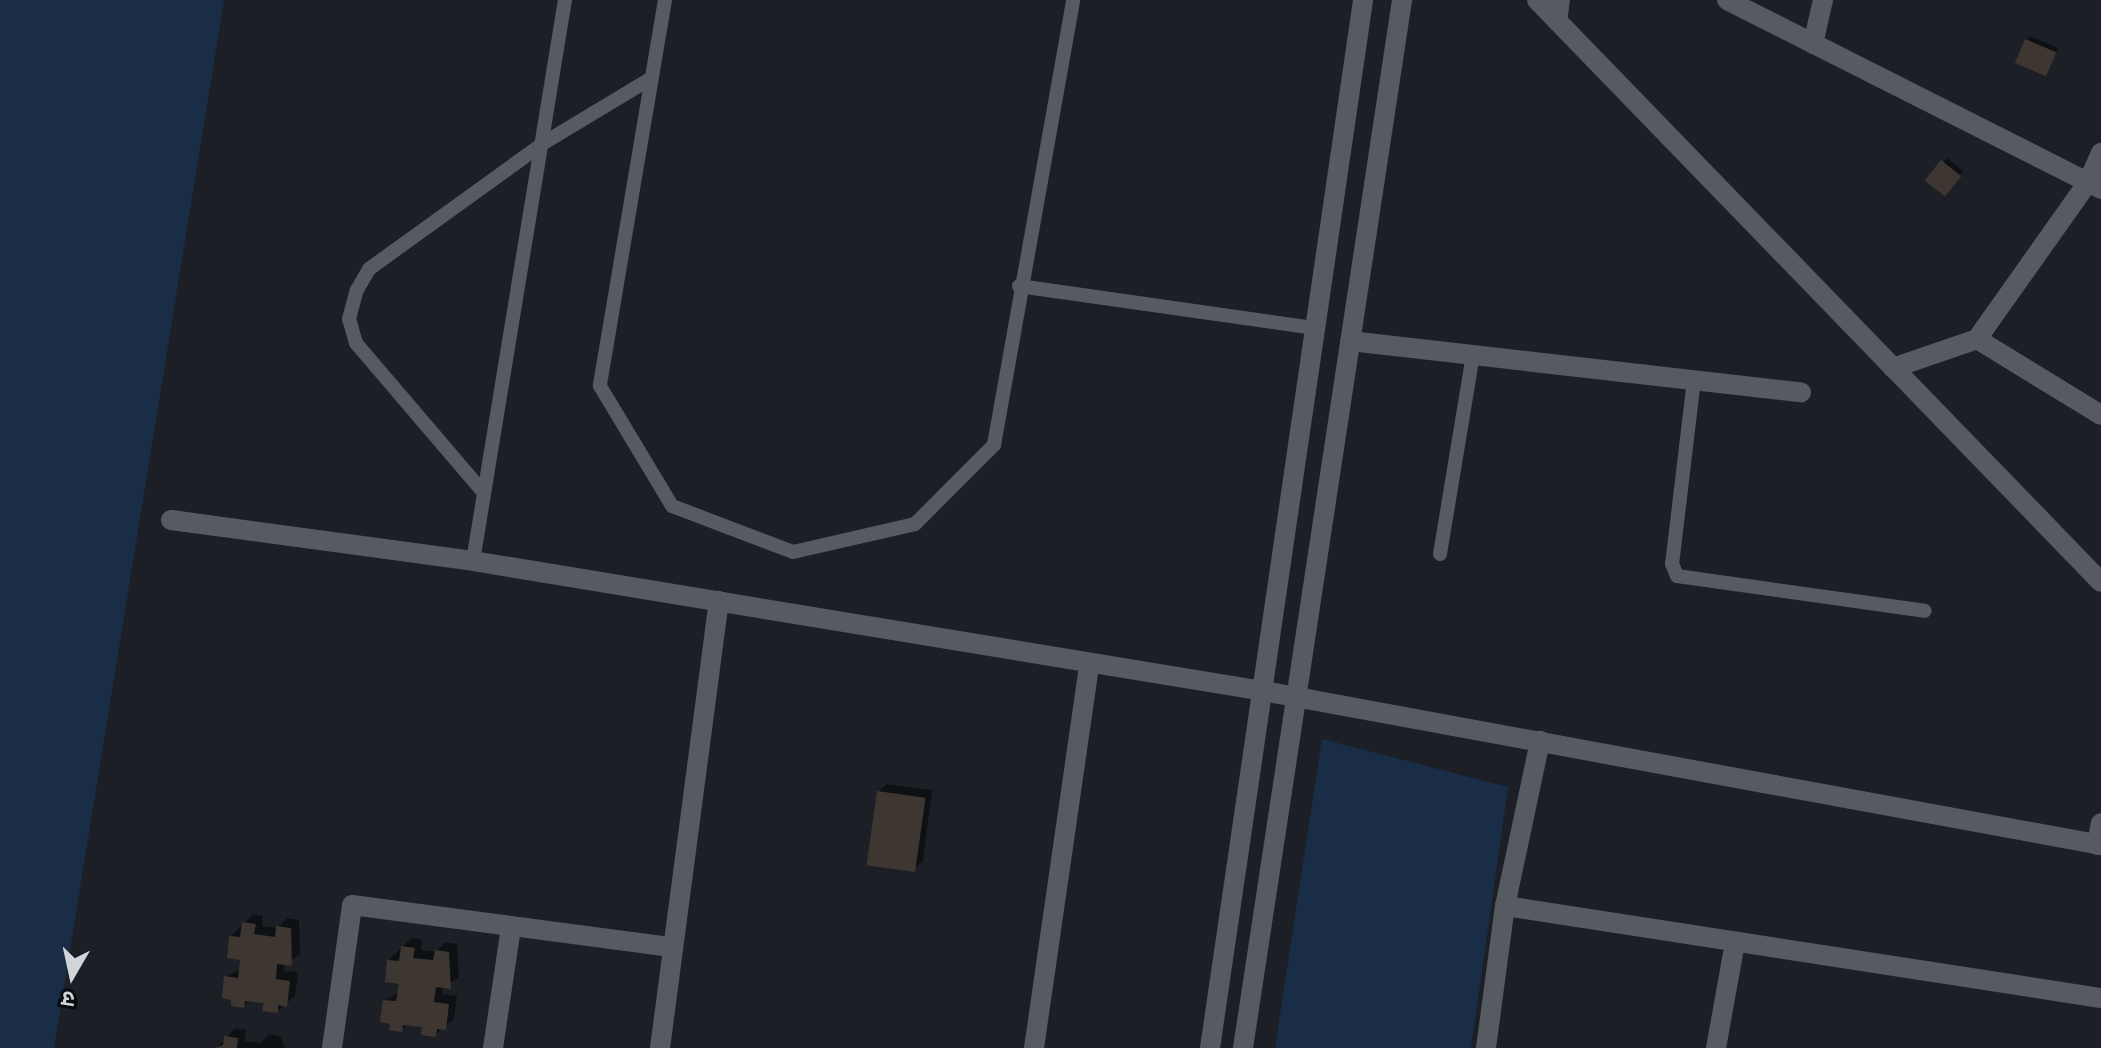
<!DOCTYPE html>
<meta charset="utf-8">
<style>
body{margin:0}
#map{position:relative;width:2101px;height:1048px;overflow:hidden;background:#1c2026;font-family:"IBM Plex Serif","Noto Sans Devanagari",serif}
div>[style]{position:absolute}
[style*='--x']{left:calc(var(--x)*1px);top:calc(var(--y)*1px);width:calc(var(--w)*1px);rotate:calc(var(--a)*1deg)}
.green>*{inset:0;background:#192e46}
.shadow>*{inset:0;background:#0007}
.building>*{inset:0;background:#3d3631;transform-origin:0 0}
.service>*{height:14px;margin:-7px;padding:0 7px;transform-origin:7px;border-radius:7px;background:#565b62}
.minor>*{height:20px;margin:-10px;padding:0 10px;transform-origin:10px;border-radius:10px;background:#565b62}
.tertiary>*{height:20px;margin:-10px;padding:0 10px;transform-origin:10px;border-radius:10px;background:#565b62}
span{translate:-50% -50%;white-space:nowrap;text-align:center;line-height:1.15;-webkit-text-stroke:6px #080a0c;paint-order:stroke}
.north{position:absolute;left:32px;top:936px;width:80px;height:80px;-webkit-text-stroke:6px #080a0c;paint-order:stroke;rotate:189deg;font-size:22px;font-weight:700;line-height:32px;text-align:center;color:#d1d4d8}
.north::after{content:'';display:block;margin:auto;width:28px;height:36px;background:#d1d4d8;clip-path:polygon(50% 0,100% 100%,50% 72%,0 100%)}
</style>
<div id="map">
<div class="green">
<i style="clip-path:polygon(0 0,224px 0,54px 1048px,0 1048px)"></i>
<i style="clip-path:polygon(1322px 739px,1508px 787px,1471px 1048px,1275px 1048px)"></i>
</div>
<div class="shadow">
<i style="clip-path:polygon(2030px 36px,2058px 48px,2045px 74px,2026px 40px)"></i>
<i style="clip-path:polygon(1947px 158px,1963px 171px,1948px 190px,1943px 162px)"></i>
<i style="clip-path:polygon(887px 784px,932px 790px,923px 861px,914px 870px,878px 792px)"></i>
<i style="clip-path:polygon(253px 914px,263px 916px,262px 926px,277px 928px,287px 918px,299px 920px,300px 955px,285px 963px,284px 971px,298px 972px,295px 996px,277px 1011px,266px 1002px,249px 1000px,243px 1006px,226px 977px,241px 969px,242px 958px,231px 936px)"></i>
<i style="clip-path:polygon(411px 938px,422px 939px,421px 950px,436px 952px,445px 942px,457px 944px,459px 978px,443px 986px,442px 994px,457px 996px,454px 1019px,435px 1035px,424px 1026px,408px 1024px,401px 1030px,385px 1000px,400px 992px,401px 982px,389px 960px)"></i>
<i style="clip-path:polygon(235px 1028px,246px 1030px,245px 1041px,260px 1043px,269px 1034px,280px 1036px,285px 1048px,217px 1048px)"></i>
</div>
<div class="building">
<i style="left:2025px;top:39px;width:34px;height:26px;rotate:23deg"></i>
<i style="left:1941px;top:160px;width:26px;height:26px;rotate:39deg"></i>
<i style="left:877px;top:791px;width:49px;height:75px;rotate:8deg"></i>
<i style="clip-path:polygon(242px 922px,256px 924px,254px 934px,275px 937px,276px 926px,291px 928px,292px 966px,277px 964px,276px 979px,290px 981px,287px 1007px,278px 1005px,278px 1013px,262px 1011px,264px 1003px,245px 1001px,244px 1008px,231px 1006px,231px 1000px,222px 998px,224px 976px,238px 978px,240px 960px,227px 958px,229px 936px,240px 937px)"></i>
<i style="clip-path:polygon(401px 946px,415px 948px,413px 958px,433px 960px,435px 950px,449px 952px,451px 989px,436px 987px,434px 1002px,449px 1004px,446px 1030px,437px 1029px,436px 1037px,421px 1035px,422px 1027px,403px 1025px,402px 1032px,389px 1030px,390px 1024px,380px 1022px,383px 1000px,396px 1001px,399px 984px,385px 982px,387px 960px,399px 961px)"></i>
<i style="clip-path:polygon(224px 1036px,238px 1038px,237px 1048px,215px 1048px,223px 1045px)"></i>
</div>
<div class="service">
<i style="--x:665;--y:0;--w:391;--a:99.6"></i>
<i style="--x:600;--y:386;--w:140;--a:59"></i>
<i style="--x:672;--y:506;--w:129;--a:20.8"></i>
<i style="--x:793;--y:552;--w:125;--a:-12.9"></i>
<i style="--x:915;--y:524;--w:112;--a:-45"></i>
<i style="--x:994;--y:445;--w:452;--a:-79.9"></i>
<i style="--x:1019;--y:286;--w:299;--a:8.1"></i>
<i style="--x:1694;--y:380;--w:185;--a:96.8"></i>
<i style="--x:1672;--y:564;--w:13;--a:67"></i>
<i style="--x:1677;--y:576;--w:250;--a:8"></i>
<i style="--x:484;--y:493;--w:197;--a:-130.5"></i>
<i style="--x:356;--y:343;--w:25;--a:-106"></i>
<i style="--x:349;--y:319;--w:30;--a:-75"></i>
<i style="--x:357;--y:290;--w:24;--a:-60"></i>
<i style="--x:369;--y:269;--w:213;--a:-35.8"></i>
<i style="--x:542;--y:144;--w:128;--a:-31"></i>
<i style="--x:1440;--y:554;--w:202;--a:-80.6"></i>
<i style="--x:473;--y:561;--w:568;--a:-80.69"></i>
</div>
<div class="minor">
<i style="--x:1727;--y:0;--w:419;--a:26.8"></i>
<i style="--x:1557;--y:21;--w:21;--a:-82"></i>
<i style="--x:1813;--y:44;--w:45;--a:-77.2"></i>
<i style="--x:1977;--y:339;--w:145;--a:31.5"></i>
<i style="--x:1350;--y:341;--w:454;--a:6.5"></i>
<i style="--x:1893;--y:368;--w:89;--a:-19"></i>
<i style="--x:1977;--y:339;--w:192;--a:-54.7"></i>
<i style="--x:2088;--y:182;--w:32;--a:-66"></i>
<i style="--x:171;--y:520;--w:305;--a:7.7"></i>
<i style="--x:473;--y:561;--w:801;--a:9.34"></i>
<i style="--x:1263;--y:691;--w:852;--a:10.41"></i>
<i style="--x:2097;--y:845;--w:22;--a:-80"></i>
<i style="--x:1505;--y:906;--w:603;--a:8.78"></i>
<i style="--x:332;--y:1048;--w:144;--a:-82"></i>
<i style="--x:352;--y:905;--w:324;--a:7.5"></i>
<i style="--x:493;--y:1048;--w:122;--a:-81.5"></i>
<i style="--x:660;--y:1048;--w:451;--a:-82.5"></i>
<i style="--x:1034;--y:1048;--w:388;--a:-81.8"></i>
<i style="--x:1486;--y:1048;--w:143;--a:-82.4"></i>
<i style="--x:1505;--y:906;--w:169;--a:-78"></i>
<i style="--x:1716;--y:1048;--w:108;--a:-79.8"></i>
</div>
<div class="tertiary">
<i style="--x:1537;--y:0;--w:810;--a:45.9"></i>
<i style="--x:1210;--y:1048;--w:1059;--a:-81.69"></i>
<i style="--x:1243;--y:1048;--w:1060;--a:-81.37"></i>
</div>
<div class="north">उ</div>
</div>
